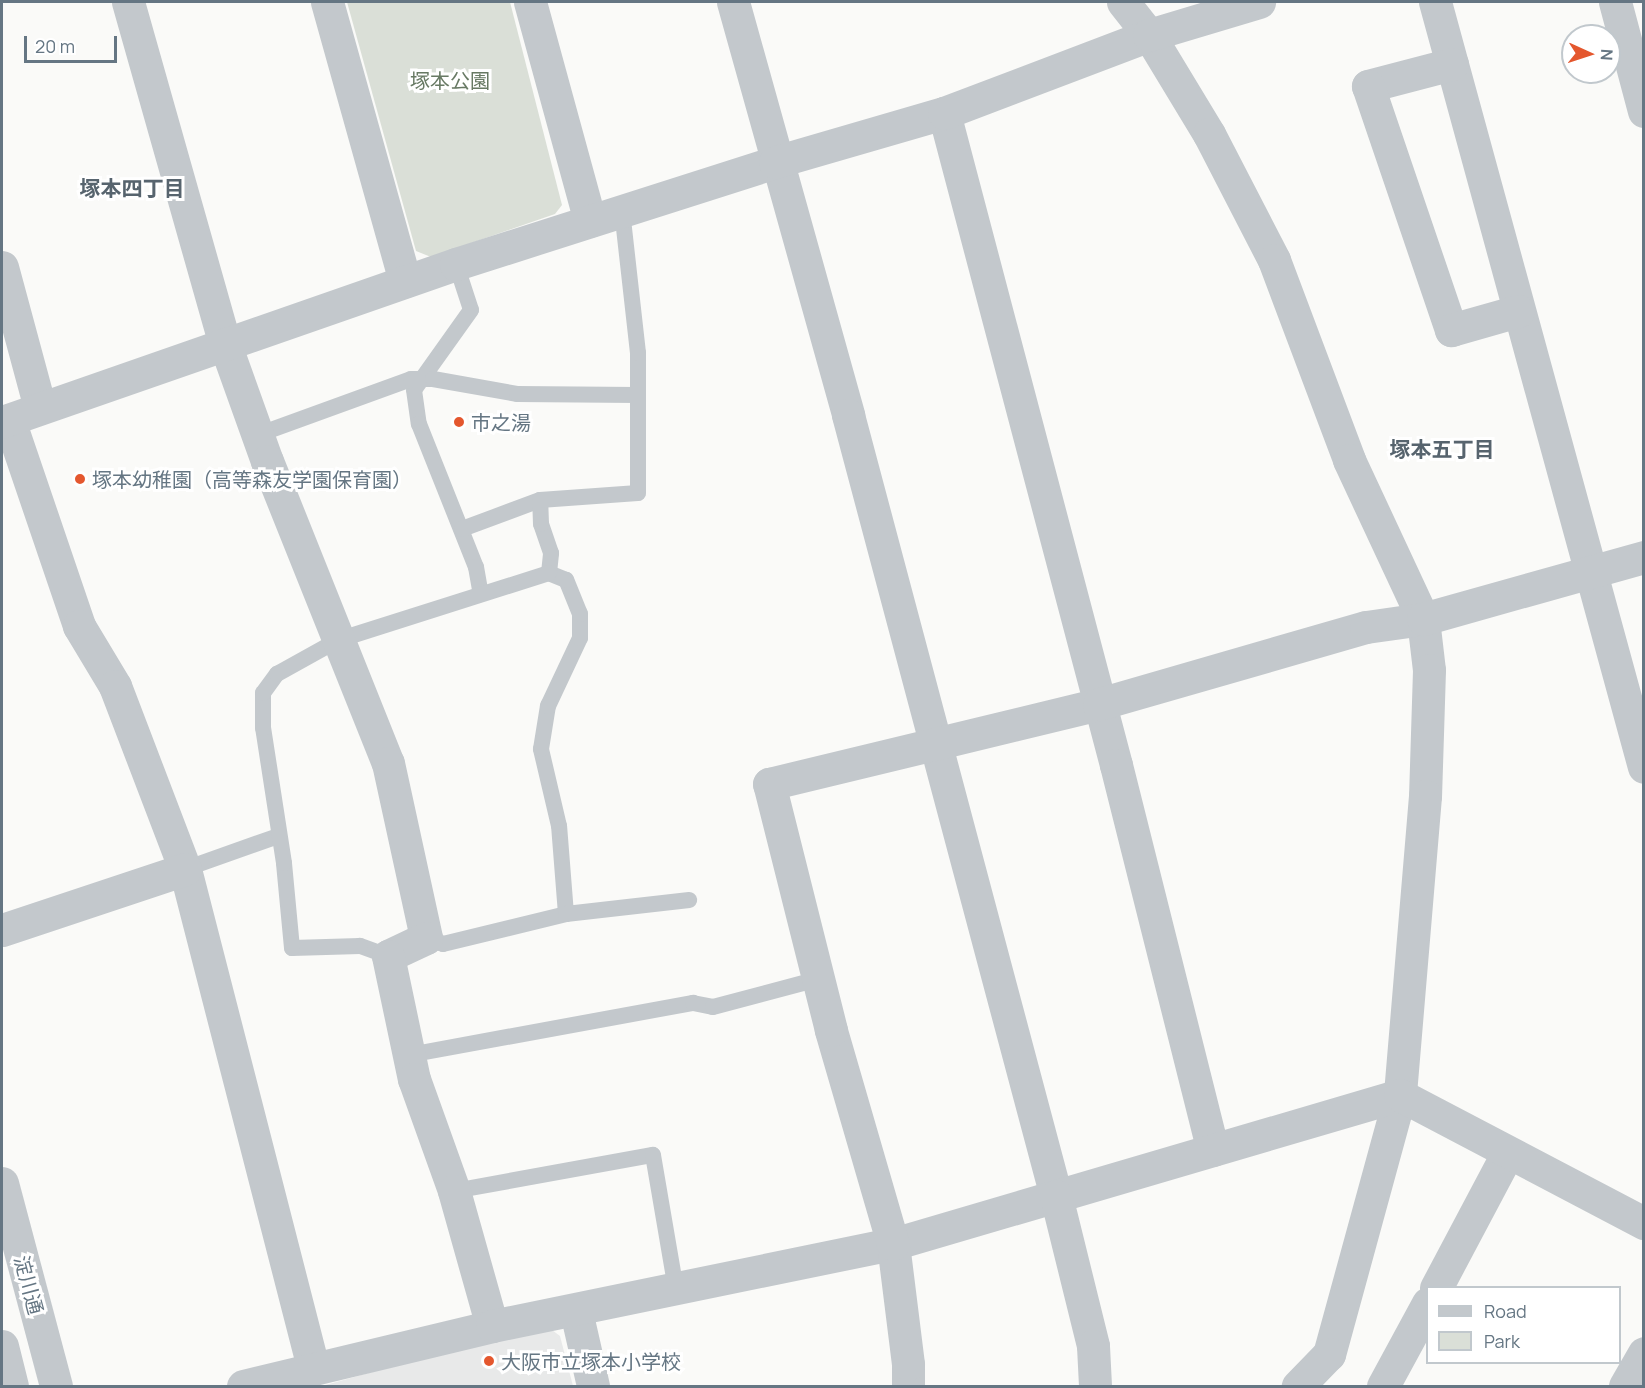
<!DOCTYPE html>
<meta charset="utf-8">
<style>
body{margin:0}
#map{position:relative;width:1645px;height:1388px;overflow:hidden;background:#fafaf8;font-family:Manrope,"Noto Sans JP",sans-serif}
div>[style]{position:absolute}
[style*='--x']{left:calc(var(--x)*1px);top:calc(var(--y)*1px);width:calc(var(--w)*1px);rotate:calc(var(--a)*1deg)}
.built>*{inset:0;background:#e8e9e9}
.green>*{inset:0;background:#dadfd7}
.service>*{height:16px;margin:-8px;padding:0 8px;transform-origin:8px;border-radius:8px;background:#c3c8cc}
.minor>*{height:33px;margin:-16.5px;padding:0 16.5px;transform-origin:16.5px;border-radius:16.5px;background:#c3c8cc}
.tertiary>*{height:33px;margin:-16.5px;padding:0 16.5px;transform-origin:16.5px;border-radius:16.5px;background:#c3c8cc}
.dots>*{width:16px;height:16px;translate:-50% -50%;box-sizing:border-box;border:3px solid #fff;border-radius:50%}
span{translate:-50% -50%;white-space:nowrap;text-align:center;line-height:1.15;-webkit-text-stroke:6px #fff;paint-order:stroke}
.park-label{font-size:20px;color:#687a64}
.poi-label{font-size:20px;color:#657683}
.left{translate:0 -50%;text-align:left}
.street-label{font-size:20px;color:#657683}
.neighbourhood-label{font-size:21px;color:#57646e;font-weight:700}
.frame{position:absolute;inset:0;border:3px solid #657683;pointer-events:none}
.legend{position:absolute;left:1426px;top:1286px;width:195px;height:78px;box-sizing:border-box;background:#fff;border:2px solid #c1c8cd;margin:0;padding:8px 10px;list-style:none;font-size:18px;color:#657683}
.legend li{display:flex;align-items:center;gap:12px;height:30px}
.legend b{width:30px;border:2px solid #c1c8cd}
.north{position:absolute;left:1561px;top:24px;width:60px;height:60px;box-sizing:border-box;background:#fff;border:2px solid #c1c8cd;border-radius:50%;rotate:93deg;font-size:16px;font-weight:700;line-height:24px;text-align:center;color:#657683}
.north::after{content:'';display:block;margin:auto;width:21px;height:27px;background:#e4572e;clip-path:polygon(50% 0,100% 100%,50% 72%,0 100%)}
.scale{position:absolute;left:24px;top:36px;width:93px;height:27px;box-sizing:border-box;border:3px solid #657683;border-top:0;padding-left:8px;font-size:18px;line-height:21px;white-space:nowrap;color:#657683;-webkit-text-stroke:4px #fff;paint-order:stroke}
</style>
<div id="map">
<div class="built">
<i style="clip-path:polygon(544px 1324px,560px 1336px,573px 1386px,322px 1386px)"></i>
</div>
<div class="green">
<i style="clip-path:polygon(347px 2px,510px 2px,562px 205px,555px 214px,431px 257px,416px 251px)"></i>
</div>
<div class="service">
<i style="--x:456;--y:264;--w:48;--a:71.9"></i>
<i style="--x:471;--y:310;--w:98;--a:125.5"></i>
<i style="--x:414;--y:390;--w:34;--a:82"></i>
<i style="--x:419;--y:424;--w:154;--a:68.3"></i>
<i style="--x:476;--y:567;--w:27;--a:80"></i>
<i style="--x:257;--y:435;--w:164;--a:-20"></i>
<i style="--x:411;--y:379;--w:22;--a:0"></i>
<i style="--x:433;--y:379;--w:85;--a:10.1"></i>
<i style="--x:517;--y:394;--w:120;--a:0.5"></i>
<i style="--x:462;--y:529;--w:83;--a:-20.4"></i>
<i style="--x:185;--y:869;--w:99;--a:-19.5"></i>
<i style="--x:566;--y:914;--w:88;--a:-94.5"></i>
<i style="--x:559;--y:826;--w:79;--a:-103.2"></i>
<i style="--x:541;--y:749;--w:44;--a:-80.8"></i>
<i style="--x:548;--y:706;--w:75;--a:-64.8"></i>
<i style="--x:580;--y:638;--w:24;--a:-90"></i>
<i style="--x:580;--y:614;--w:37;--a:-112"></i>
<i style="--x:566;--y:580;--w:18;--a:-158"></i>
<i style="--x:549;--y:573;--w:20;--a:-84"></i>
<i style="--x:551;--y:553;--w:31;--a:-109"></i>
<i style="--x:541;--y:524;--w:24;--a:-92"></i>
<i style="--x:540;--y:500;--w:98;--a:-4.1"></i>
<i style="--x:638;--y:493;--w:140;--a:-90"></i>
<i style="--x:638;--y:353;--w:144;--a:-96.4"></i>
<i style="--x:426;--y:938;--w:18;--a:19"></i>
<i style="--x:443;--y:944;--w:127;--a:-13.7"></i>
<i style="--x:566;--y:914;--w:124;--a:-6.5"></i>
<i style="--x:388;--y:956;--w:30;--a:-160"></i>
<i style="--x:360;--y:946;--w:68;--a:178.3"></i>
<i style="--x:292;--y:948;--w:85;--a:-95.4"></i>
<i style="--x:284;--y:863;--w:137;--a:-98.8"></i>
<i style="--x:263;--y:728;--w:35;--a:-90"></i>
<i style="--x:263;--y:693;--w:24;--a:-54"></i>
<i style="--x:277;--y:674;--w:70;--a:-29.1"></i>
<i style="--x:338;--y:640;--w:221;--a:-17.6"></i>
<i style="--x:409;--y:1055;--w:289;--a:-10.4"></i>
<i style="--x:693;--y:1003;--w:20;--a:11"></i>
<i style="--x:713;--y:1007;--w:109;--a:-14.9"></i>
<i style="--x:454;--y:1191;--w:202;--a:-10.3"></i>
<i style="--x:653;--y:1155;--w:137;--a:80.3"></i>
</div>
<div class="minor">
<i style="--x:128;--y:2;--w:355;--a:74.2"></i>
<i style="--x:225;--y:344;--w:124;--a:70.3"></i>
<i style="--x:267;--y:461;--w:325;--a:68.2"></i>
<i style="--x:388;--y:763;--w:179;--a:77.7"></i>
<i style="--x:426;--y:938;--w:42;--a:154.7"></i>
<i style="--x:388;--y:956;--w:126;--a:78.1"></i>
<i style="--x:414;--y:1079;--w:119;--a:70.3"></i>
<i style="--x:454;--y:1191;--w:140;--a:74.3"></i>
<i style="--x:327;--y:2;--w:290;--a:74.4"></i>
<i style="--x:530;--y:2;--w:227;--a:74.7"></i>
<i style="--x:733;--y:2;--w:429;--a:74.4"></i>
<i style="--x:848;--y:415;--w:808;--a:75.09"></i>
<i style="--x:1123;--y:2;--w:42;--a:51.8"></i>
<i style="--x:1149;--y:35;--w:116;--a:58.8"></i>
<i style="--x:1209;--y:134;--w:142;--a:62.7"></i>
<i style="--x:1274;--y:260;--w:214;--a:69.4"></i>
<i style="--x:1349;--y:460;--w:175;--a:65"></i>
<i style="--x:1423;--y:619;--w:51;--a:83.3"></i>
<i style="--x:1429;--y:670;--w:126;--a:91.8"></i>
<i style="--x:1425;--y:796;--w:300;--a:94.8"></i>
<i style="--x:1400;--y:1095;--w:269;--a:105.3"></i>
<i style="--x:1329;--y:1354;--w:45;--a:134.1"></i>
<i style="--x:1435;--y:2;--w:793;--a:74.72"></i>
<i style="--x:1615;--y:2;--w:113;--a:75.1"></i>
<i style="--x:1452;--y:64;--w:87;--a:165.3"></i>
<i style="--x:1368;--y:86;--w:258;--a:71.2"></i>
<i style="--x:1451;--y:330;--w:70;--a:-15.8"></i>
<i style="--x:944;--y:113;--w:674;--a:75.22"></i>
<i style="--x:1116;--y:765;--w:397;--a:75.9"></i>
<i style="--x:2;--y:267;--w:146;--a:74.9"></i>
<i style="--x:9;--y:420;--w:218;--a:71.2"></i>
<i style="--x:79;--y:626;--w:70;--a:59"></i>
<i style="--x:115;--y:686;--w:196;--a:69.1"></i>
<i style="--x:185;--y:869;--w:514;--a:75.59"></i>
<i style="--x:2;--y:422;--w:481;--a:-19.2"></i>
<i style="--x:456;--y:264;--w:335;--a:-17.7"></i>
<i style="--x:775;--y:162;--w:176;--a:-16.2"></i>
<i style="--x:944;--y:113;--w:219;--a:-20.8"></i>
<i style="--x:1149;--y:35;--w:115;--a:-16.7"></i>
<i style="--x:2;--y:930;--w:193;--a:-18.4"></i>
<i style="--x:1436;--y:1288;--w:152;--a:-62.1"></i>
<i style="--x:576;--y:1311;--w:77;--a:77.2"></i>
<i style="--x:243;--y:1386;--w:256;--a:-13.5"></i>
<i style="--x:492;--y:1326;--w:409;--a:-11.6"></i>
<i style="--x:893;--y:1244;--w:528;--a:-16.38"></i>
<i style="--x:1400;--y:1095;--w:276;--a:27.7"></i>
<i style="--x:908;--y:1386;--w:22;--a:-90"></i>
<i style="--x:908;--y:1364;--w:121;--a:-97.1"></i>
<i style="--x:893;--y:1244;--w:223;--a:-106.2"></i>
<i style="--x:831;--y:1030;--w:254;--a:-104.1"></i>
<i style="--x:769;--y:784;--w:340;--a:-13.6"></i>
<i style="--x:1099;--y:704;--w:278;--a:-16.1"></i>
<i style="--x:1366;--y:627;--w:58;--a:-8"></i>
<i style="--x:1423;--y:619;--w:230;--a:-15.7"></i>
<i style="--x:1383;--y:1386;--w:94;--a:-61.5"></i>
<i style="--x:1625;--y:1386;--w:38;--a:-60"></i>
</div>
<div class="tertiary">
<i style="--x:2;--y:1183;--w:210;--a:75.1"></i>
<i style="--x:1056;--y:1196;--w:154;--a:76.1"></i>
<i style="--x:1093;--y:1346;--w:40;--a:87.1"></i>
<i style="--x:2;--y:1346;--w:41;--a:76"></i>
</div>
<div class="dots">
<i style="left:459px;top:422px;background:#e4572e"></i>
<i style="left:80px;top:479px;background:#e4572e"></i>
<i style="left:489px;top:1361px;background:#e4572e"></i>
</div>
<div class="park-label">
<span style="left:450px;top:80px">塚本公園</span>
</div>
<div class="poi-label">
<span class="left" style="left:471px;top:422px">市之湯</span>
<span class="left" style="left:92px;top:479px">塚本幼稚園（高等森友学園保育園）</span>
<span class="left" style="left:501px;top:1361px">大阪市立塚本小学校</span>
</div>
<div class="street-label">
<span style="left:29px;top:1285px;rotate:75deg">淀川通</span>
</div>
<div class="neighbourhood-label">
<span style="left:132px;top:188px">塚本四丁目</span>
<span style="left:1442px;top:449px">塚本五丁目</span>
</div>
<div class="frame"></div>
<ul class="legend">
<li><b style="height:8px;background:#c3c8cc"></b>Road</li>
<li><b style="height:16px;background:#dadfd7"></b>Park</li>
</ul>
<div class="north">N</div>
<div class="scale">20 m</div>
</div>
